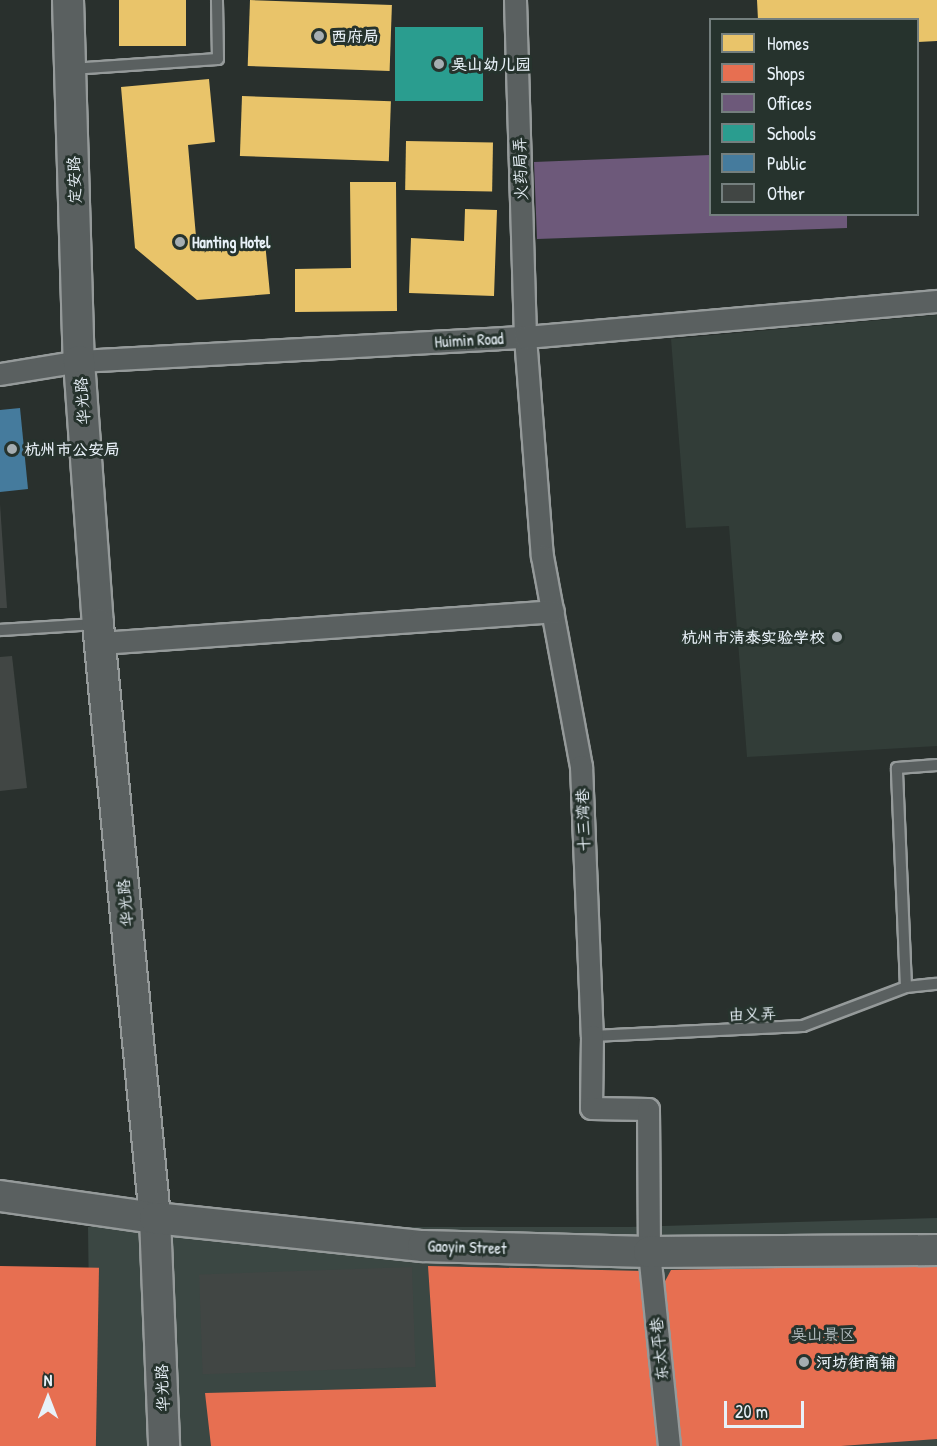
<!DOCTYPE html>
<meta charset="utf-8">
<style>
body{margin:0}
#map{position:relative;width:937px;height:1446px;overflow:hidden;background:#29302d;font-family:"Patrick Hand","LXGW WenKai TC",sans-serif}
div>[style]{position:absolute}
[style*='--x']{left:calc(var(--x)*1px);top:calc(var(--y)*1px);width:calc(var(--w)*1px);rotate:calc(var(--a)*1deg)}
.built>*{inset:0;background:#323d38}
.green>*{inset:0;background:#3b4743}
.homes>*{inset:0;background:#e9c46a;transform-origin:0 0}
.shops>*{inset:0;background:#e76f51;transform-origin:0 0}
.offices>*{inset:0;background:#6d597a}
.schools>*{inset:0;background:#2a9d8f;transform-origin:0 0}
.public>*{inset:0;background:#457b9d}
.building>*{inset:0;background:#414644;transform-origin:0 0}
.roads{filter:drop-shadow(2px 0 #959a9a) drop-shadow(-2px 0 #959a9a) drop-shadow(0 2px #959a9a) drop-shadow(0 -2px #959a9a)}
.lane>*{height:10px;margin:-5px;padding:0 5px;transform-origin:5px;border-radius:5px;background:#5a6060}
.street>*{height:21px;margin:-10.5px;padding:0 10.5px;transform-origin:10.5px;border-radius:10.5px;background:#5a6060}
.secondary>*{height:30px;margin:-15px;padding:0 15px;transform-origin:15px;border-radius:15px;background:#5a6060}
.dots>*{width:16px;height:16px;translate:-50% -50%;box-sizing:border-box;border:3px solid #26332d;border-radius:50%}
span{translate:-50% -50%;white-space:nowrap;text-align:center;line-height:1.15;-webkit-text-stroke:6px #26332d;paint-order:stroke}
.poi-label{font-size:16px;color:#e8f1f8;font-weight:700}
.left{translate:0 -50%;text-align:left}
.right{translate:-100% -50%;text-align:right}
.street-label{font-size:16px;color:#e8f1f8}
.park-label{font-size:16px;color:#b5bfc3}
.legend{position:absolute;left:709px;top:18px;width:210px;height:198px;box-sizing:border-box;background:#26332d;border:2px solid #747f7e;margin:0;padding:8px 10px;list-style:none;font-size:18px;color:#e8f1f8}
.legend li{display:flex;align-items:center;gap:12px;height:30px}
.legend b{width:30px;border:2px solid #747f7e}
.north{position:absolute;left:18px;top:1368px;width:60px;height:60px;-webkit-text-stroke:4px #26332d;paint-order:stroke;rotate:0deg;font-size:16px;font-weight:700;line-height:24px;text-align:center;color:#e8f1f8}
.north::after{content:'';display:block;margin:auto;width:21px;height:27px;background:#e8f1f8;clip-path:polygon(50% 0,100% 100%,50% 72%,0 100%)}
.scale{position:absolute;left:724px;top:1401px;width:80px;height:27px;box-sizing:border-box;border:3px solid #e8f1f8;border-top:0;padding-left:8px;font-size:18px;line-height:21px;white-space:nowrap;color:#e8f1f8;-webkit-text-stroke:4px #26332d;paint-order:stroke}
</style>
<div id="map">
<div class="built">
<i style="clip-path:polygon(937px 315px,937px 746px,747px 757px,729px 526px,686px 528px,671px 339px)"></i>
</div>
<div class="green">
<i style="clip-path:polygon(937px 1218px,937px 1446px,91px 1446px,88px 1227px,629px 1227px)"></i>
</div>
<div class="homes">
<i style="left:119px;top:0;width:67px;height:46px"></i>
<i style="left:250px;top:0;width:142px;height:66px;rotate:2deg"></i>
<i style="clip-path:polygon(757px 0,937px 0,937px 41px,918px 42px,918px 20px,758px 20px)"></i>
<i style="clip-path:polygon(209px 79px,215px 142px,188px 145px,197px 248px,265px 242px,270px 294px,197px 300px,135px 248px,121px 87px)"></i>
<i style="left:242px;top:96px;width:149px;height:60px;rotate:2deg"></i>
<i style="left:406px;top:141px;width:87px;height:49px;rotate:1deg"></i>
<i style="clip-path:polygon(350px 182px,396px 182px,397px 311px,295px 312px,295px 269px,351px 268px)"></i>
<i style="clip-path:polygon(465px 209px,497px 210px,494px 296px,409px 293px,411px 238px,464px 241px)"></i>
</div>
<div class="shops">
<i style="clip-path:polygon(937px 1265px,937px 1439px,841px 1446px,679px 1446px,663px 1285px,671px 1270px)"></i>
<i style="left:0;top:1266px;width:99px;height:180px;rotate:1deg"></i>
<i style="clip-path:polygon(428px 1266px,643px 1271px,660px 1446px,211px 1446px,205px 1393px,436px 1387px)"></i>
</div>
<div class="offices">
<i style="clip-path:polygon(710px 155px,710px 214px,847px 214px,847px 228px,537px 239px,534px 162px)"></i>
</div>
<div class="schools">
<i style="left:395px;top:27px;width:88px;height:74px"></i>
</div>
<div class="public">
<i style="clip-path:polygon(20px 408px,28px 489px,0 492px,0 410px)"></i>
</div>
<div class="building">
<i style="clip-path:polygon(0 504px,7px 608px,0 608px)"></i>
<i style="clip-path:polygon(12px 656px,27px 788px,0 791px,0 657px)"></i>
<i style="left:412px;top:1267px;width:100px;height:213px;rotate:88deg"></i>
</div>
<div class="roads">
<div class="lane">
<i style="--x:71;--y:69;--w:147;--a:-3.9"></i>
<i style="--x:218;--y:59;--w:59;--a:-91"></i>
<i style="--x:0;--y:630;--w:95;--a:-3.6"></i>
<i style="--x:906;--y:987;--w:219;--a:-92.4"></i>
<i style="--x:897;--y:768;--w:40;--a:-4.3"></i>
<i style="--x:592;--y:1036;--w:211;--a:-2.7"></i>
<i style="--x:803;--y:1026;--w:110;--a:-20.7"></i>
<i style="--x:906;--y:987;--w:31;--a:-6"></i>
</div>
<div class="street">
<i style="--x:515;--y:0;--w:337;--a:88.3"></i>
<i style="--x:525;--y:337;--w:220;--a:85.6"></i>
<i style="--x:542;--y:556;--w:214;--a:79.5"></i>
<i style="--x:581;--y:766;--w:270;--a:87.7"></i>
<i style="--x:592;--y:1036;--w:72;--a:90.8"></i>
<i style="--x:591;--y:1108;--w:57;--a:1"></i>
<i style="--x:648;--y:1109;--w:143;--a:89.6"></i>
<i style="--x:649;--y:1252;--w:195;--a:84.1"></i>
<i style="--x:0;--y:374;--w:80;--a:-9.3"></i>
<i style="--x:79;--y:361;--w:447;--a:-3.1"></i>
<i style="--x:525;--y:337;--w:414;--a:-5"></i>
<i style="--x:100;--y:643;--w:454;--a:-4"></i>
</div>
<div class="secondary">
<i style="--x:68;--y:0;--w:361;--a:88.3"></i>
<i style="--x:79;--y:361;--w:264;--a:85.9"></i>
<i style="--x:98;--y:624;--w:597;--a:84.52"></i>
<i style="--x:155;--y:1218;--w:228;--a:87.7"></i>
<i style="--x:0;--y:1196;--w:157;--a:8.1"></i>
<i style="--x:155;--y:1218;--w:269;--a:6"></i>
<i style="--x:423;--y:1246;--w:226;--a:1.5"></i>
<i style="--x:649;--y:1252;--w:288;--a:-0.4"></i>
</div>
</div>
<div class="dots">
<i style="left:319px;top:36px;background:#a5adb1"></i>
<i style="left:439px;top:64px;background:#a5adb1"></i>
<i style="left:180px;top:242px;background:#a5adb1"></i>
<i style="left:12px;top:449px;background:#a5adb1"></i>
<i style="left:837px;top:637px;background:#a5adb1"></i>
<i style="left:804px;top:1362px;background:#a5adb1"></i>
</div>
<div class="poi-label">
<span class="left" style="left:331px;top:36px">西府局</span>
<span class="left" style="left:451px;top:64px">吴山幼儿园</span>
<span class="left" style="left:192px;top:242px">Hanting Hotel</span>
<span class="left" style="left:24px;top:449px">杭州市公安局</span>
<span class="right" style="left:825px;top:637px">杭州市清泰实验学校</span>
<span class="left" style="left:816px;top:1362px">河坊街商铺</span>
</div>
<div class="street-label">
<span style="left:520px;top:169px;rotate:-92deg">火药局弄</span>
<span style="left:74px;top:180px;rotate:-92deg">定安路</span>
<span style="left:469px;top:340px;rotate:-3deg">Huimin Road</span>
<span style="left:82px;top:401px;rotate:-94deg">华光路</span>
<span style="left:583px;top:820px;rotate:-92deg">十三湾巷</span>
<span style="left:125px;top:903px;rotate:-95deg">华光路</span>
<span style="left:752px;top:1014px;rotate:-2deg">由义弄</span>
<span style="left:467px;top:1247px;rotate:2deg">Gaoyin Street</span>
<span style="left:659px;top:1349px;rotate:-96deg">东太平巷</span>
<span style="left:162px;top:1388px;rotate:-92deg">华光路</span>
</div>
<div class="park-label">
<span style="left:823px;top:1334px">吴山景区</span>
</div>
<ul class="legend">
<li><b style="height:16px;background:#e9c46a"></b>Homes</li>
<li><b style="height:16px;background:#e76f51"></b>Shops</li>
<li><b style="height:16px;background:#6d597a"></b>Offices</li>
<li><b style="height:16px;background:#2a9d8f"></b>Schools</li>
<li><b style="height:16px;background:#457b9d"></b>Public</li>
<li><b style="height:16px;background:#414644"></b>Other</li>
</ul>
<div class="north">N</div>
<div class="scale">20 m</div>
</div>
